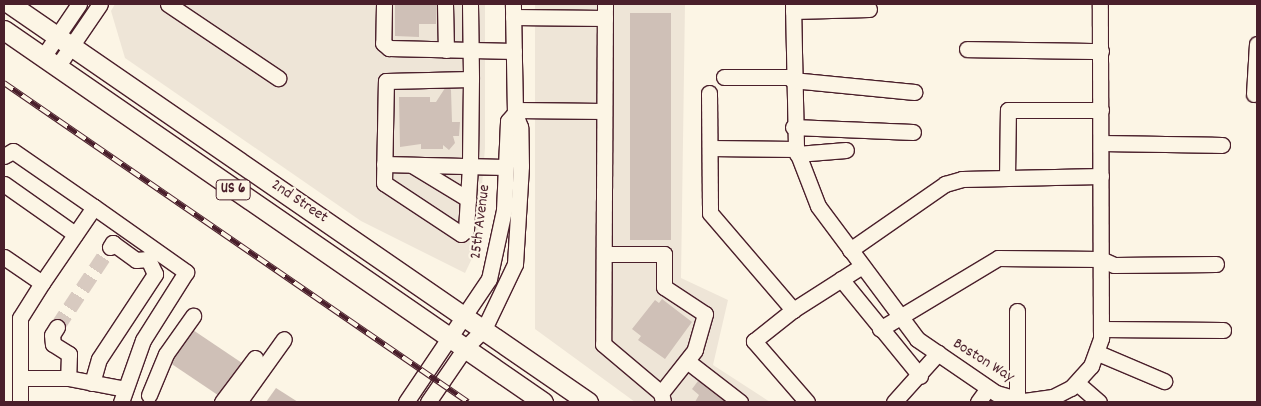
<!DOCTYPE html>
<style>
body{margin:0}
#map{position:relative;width:1261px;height:406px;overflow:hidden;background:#fcf5e5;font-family:Dekko,sans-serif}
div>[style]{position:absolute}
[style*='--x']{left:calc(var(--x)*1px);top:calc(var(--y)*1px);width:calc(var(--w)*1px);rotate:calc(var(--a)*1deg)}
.built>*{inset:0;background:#eee5d7}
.building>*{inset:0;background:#cfc0b7;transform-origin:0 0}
.minor-tunnel>*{height:15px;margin-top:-7.5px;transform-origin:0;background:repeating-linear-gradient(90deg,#d8cac0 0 15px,transparent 0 23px)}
.roads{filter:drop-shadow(1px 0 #4a1f2b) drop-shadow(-1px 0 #4a1f2b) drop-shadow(0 1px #4a1f2b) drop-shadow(0 -1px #4a1f2b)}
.minor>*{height:15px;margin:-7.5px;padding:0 7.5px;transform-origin:7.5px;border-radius:7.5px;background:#fcf5e5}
.major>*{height:19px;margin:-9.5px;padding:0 9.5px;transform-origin:9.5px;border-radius:9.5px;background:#fcf5e5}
.rail>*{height:5.5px;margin-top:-2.75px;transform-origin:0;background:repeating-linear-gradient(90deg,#fcf5e5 0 11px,#4a1f2b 0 22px);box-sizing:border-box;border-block:1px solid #4a1f2b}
span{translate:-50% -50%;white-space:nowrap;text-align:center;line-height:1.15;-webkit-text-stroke:4.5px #fcf5e5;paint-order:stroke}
.shield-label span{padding:1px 4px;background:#fcf5e5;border:1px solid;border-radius:4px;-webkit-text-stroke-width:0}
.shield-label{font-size:15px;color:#4a1f2b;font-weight:700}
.street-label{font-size:16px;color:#4a1f2b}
.frame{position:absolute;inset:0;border:5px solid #4a1f2b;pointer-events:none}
</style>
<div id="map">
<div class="built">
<i style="clip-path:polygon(115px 4px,485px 4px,485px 148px,477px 248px,465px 273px,361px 221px,125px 58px,111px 11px)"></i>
<i style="clip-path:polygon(535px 4px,685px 4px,681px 278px,728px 300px,713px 365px,770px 402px,635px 402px,535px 329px)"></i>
</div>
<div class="building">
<i style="clip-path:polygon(395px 4px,437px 4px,436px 24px,419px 24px,419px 37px,395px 36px)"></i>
<i style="left:630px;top:13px;width:41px;height:227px"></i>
<i style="clip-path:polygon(447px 85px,451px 90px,452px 122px,460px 122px,459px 136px,453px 136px,455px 143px,449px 150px,443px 145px,443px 149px,421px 149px,421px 144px,400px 147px,399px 97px,430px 97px,430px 102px,436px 102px)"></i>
<i style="clip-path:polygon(662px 299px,692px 322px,665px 359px,638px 340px,641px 336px,632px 329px,655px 300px,659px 303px)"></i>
<i style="left:190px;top:328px;width:65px;height:40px;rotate:34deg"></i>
<i style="clip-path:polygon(701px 377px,733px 402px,695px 402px,699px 395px,692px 389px)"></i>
<i style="clip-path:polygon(276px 388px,298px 402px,266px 402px)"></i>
</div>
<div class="minor-tunnel">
<i style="--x:57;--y:327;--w:96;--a:-56.5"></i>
</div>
<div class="roads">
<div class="minor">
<i style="--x:168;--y:4;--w:133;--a:33.9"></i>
<i style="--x:384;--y:4;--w:39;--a:91"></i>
<i style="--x:383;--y:43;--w:8;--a:40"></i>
<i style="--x:389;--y:48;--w:125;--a:1.4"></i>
<i style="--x:445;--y:4;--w:46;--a:88.8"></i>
<i style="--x:470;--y:4;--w:75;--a:89.2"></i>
<i style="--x:471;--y:79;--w:87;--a:90.7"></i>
<i style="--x:470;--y:166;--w:64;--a:93.6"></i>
<i style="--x:466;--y:230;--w:6;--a:141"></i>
<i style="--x:461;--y:234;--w:92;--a:-146.5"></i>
<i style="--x:384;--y:183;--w:102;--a:-88.9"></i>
<i style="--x:386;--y:81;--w:85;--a:-1.3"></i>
<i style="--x:605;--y:4;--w:340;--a:90.3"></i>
<i style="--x:603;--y:344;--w:76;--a:40.2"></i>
<i style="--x:661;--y:393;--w:9;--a:77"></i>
<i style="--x:793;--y:4;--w:145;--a:88.8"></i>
<i style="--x:796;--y:149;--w:61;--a:68.9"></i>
<i style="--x:818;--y:206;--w:166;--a:53.3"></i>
<i style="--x:917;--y:339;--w:96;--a:34.4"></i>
<i style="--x:996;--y:393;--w:29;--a:16"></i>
<i style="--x:1024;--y:401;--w:29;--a:-8"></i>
<i style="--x:1053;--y:397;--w:20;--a:-27"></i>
<i style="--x:1071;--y:388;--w:30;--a:-48"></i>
<i style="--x:1091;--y:366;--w:30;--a:-70"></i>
<i style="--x:1101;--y:338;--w:334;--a:-90.2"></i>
<i style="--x:793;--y:11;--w:76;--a:-1.5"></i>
<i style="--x:513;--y:17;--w:92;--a:0.6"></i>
<i style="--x:967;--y:49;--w:134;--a:0.9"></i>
<i style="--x:43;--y:57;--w:64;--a:-55.8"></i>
<i style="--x:57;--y:67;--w:76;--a:-55.7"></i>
<i style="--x:724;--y:77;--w:68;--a:0"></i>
<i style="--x:792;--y:80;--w:123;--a:5.6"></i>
<i style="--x:709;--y:93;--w:120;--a:89.5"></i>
<i style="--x:710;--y:213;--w:128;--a:49.4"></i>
<i style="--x:1254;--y:94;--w:50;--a:-86.6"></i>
<i style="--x:515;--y:110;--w:89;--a:0.6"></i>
<i style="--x:793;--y:127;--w:120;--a:2.4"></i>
<i style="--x:1101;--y:143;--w:121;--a:0.9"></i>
<i style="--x:710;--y:148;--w:86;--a:0.7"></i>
<i style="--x:797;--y:154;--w:49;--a:-4.7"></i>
<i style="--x:4;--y:156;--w:10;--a:-29"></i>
<i style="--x:13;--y:151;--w:98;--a:34.7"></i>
<i style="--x:94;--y:207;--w:92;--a:124.4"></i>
<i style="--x:384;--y:164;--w:121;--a:1.4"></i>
<i style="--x:412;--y:165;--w:66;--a:31.3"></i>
<i style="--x:1007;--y:178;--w:68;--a:-89.2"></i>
<i style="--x:1008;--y:110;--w:93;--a:0"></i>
<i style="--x:4;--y:184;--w:87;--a:35.2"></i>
<i style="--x:94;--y:207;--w:113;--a:35.2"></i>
<i style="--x:186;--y:272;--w:80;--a:122.3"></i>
<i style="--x:143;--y:340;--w:66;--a:109.5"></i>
<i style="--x:850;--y:250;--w:116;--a:-34.8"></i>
<i style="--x:945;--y:184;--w:18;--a:-16"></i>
<i style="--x:962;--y:179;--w:139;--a:-1.2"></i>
<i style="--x:604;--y:254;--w:60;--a:0"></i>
<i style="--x:664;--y:254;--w:33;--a:90"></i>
<i style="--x:664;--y:287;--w:49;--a:33.4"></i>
<i style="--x:705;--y:314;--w:37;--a:106"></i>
<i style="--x:695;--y:350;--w:55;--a:128.3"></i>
<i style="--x:4;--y:257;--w:46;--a:34.4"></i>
<i style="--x:42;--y:283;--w:41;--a:122.2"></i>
<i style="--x:20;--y:318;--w:84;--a:90"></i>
<i style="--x:841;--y:279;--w:125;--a:50.8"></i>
<i style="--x:1017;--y:311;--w:91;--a:90"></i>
<i style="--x:57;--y:327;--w:9;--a:122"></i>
<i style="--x:52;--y:335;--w:9;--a:84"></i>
<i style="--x:53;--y:344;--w:19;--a:32"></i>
<i style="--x:69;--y:354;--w:24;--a:92"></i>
<i style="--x:880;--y:329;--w:138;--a:-31"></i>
<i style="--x:998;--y:258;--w:103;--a:0.6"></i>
<i style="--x:1101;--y:259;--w:14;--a:25"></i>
<i style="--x:1114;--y:265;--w:102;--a:-0.6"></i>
<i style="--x:1101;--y:329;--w:122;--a:0.5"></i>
<i style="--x:1098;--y:353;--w:72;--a:23"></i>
<i style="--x:687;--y:361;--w:67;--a:37.7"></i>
<i style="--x:20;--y:378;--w:48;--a:0"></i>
<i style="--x:68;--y:378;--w:58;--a:10.9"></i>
<i style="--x:92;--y:383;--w:25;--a:-74"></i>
<i style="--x:99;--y:359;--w:102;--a:-56.6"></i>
<i style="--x:155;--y:274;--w:17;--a:-115"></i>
<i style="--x:148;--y:259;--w:12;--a:175"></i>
<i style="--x:136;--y:260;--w:29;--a:-144"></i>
<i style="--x:113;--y:243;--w:5;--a:127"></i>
<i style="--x:1077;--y:383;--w:29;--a:41"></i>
<i style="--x:149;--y:395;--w:44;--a:-67.5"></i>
<i style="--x:166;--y:354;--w:47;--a:-54.6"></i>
<i style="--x:222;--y:402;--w:55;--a:-53.1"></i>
<i style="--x:239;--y:402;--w:77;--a:-54.5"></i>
<i style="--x:406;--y:402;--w:148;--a:-56"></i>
<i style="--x:489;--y:279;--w:71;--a:-77.7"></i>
<i style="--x:504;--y:210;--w:89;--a:-87.4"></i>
<i style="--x:508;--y:121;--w:11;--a:-49"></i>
<i style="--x:428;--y:402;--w:65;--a:-55.6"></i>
<i style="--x:465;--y:348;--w:27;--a:-45"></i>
<i style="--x:484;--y:329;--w:72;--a:-64.5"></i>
<i style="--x:515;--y:264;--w:98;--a:-86.5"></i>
<i style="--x:521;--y:166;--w:39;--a:-91"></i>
<i style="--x:520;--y:127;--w:15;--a:-110"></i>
<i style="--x:515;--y:113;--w:109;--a:-91.1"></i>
<i style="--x:807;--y:402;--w:81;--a:-131"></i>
<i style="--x:754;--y:341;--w:50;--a:-38.5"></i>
<i style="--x:793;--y:310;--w:82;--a:-32.5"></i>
<i style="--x:894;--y:402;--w:66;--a:-48.1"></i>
<i style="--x:978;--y:402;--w:17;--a:-54"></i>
</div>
<div class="major">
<i style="--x:10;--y:4;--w:702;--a:34.55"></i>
<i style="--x:4;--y:30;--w:655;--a:34.61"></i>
</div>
</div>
<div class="rail">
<i style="--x:4;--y:83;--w:563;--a:34.51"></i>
</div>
<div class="shield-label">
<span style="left:233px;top:190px">US 6</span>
</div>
<div class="street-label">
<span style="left:299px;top:202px;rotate:34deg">2nd Street</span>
<span style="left:481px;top:222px;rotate:-83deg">25th Avenue</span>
<span style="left:983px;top:361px;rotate:32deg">Boston Way</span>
</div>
<div class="frame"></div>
</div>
